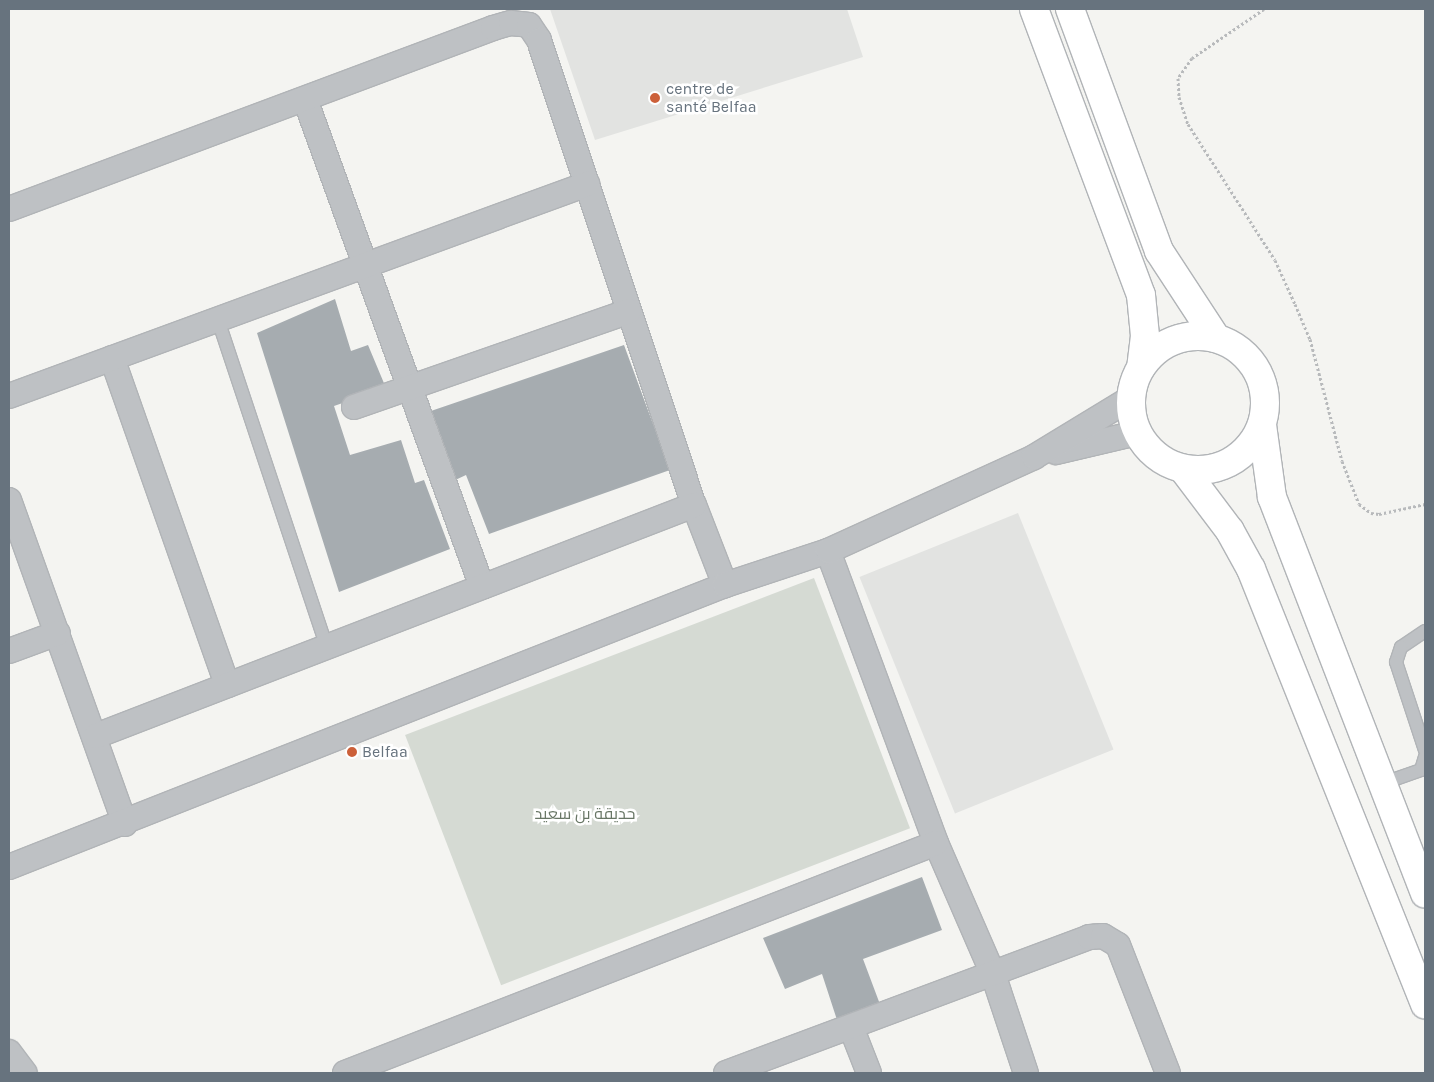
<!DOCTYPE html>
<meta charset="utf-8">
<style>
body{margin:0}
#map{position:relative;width:1434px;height:1082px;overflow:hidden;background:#f4f4f1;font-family:Karla,Cairo,sans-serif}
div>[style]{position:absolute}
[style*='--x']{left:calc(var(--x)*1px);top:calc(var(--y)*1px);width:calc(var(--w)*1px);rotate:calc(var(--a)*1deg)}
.built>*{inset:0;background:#e2e3e1;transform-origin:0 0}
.green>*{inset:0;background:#d5dad3;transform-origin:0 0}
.building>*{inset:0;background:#a6acb0}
.path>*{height:3px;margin-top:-1.5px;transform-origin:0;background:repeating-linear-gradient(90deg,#b8babc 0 2.5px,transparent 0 5px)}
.roads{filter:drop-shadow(1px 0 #b1b4b7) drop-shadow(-1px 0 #b1b4b7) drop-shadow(0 1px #b1b4b7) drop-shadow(0 -1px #b1b4b7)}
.service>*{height:12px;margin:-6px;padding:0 6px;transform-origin:6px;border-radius:6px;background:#bec1c4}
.minor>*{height:24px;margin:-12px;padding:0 12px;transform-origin:12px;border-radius:12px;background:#bec1c4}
.trunk>*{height:28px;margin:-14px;padding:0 14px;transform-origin:14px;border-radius:14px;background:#fff}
.trunk>.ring{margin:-14px;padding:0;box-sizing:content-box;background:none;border:28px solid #fff;border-radius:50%}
.dots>*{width:14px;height:14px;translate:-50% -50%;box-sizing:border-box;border:2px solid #fff;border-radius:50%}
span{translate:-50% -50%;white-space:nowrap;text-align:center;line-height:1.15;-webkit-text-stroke:5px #fff;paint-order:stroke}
.poi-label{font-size:16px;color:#67737e}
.left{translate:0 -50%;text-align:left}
.park-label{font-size:16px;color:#687665}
.frame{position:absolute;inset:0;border:10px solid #67737e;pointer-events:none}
</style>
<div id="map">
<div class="built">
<i style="clip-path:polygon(550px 9px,847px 9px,863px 57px,595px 140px)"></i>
<i style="left:1018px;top:513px;width:255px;height:171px;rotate:68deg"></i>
</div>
<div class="green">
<i style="left:814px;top:578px;width:268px;height:438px;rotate:69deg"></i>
</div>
<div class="building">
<i style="clip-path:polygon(335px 299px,351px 351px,368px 345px,386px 388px,334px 406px,350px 455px,401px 440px,415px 483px,424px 480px,450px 549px,339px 592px,257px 333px)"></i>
<i style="clip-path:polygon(624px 345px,670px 470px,489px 534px,466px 475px,451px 482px,428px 412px)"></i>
<i style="clip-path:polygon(922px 877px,942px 930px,863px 959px,881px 1007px,838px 1023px,822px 974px,785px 989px,763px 938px)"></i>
</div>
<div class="path">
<i style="--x:1264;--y:9;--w:87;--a:145.8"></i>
<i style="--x:1192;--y:58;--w:24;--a:125"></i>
<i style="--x:1178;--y:78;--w:19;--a:87"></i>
<i style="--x:1179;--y:97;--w:28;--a:72"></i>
<i style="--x:1188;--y:124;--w:161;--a:57.4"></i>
<i style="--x:1275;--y:260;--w:48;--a:65.6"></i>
<i style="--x:1295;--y:304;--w:38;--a:67"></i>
<i style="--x:1310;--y:339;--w:126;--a:75.3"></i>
<i style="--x:1342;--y:461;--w:46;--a:68.4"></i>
<i style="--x:1359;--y:504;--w:15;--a:37"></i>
<i style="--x:1371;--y:513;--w:8;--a:7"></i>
<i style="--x:1379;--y:514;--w:47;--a:-12.3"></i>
</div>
<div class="roads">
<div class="service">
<i style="--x:218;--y:320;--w:345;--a:71.6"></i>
<i style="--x:1425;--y:631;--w:29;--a:146"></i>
<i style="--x:1401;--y:647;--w:16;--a:108"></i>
<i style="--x:1396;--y:662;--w:93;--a:71.8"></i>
<i style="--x:1381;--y:784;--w:42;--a:-19.3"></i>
<i style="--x:1421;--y:770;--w:14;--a:-73"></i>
</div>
<div class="minor">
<i style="--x:305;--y:99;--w:519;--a:70.06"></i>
<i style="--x:9;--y:209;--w:517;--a:-20.5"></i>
<i style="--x:493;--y:28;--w:19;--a:-16"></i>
<i style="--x:511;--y:23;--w:18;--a:6"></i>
<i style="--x:529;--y:25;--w:18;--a:56"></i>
<i style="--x:539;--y:40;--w:490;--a:71.6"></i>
<i style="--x:694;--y:505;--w:86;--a:68.8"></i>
<i style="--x:112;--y:358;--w:347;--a:70.6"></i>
<i style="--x:9;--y:396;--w:616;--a:-20.14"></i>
<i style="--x:354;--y:407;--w:291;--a:-19.2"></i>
<i style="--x:1056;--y:452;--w:83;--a:-13.2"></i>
<i style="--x:9;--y:500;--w:344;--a:70.3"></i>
<i style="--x:828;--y:551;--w:311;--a:69.7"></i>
<i style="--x:936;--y:843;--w:143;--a:66.5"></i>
<i style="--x:993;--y:974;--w:104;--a:71.6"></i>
<i style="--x:9;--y:651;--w:52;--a:-20.2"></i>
<i style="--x:96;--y:736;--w:641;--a:-21.12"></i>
<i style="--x:9;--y:867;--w:770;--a:-21.5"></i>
<i style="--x:725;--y:585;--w:108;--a:-18.3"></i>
<i style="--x:828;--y:551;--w:226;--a:-24.5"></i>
<i style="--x:1034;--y:457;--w:114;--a:-31.3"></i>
<i style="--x:851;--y:1027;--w:49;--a:68.6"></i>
<i style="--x:9;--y:1052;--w:26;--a:53"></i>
<i style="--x:345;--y:1073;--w:634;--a:-21.26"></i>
<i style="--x:726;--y:1073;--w:388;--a:-20.5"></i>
<i style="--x:1089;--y:937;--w:14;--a:-4"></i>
<i style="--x:1103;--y:936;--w:17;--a:31"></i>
<i style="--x:1118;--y:945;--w:137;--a:68.7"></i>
</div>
<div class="trunk">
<i style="--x:1034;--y:9;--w:305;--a:69.5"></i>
<i style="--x:1141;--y:295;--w:41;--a:84.4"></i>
<i style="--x:1145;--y:336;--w:31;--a:97"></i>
<i style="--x:1070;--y:9;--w:258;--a:69.8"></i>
<i style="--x:1159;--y:251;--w:104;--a:56.8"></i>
<i class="ring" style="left:1131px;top:336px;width:106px;height:106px"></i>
<i style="--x:1262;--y:425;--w:73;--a:82.1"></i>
<i style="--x:1272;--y:497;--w:425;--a:68.9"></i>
<i style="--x:1184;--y:470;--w:76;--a:53"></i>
<i style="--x:1230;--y:531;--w:43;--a:61.1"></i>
<i style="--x:1251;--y:569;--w:469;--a:68.2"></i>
</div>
</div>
<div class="dots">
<i style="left:655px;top:98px;background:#cc6039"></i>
<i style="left:352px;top:752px;background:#cc6039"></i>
</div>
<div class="poi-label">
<span class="left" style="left:666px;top:98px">centre de<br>santé Belfaa</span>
<span class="left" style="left:362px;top:752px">Belfaa</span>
</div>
<div class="park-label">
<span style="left:585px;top:814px">حديقة بن سعيد</span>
</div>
<div class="frame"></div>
</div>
